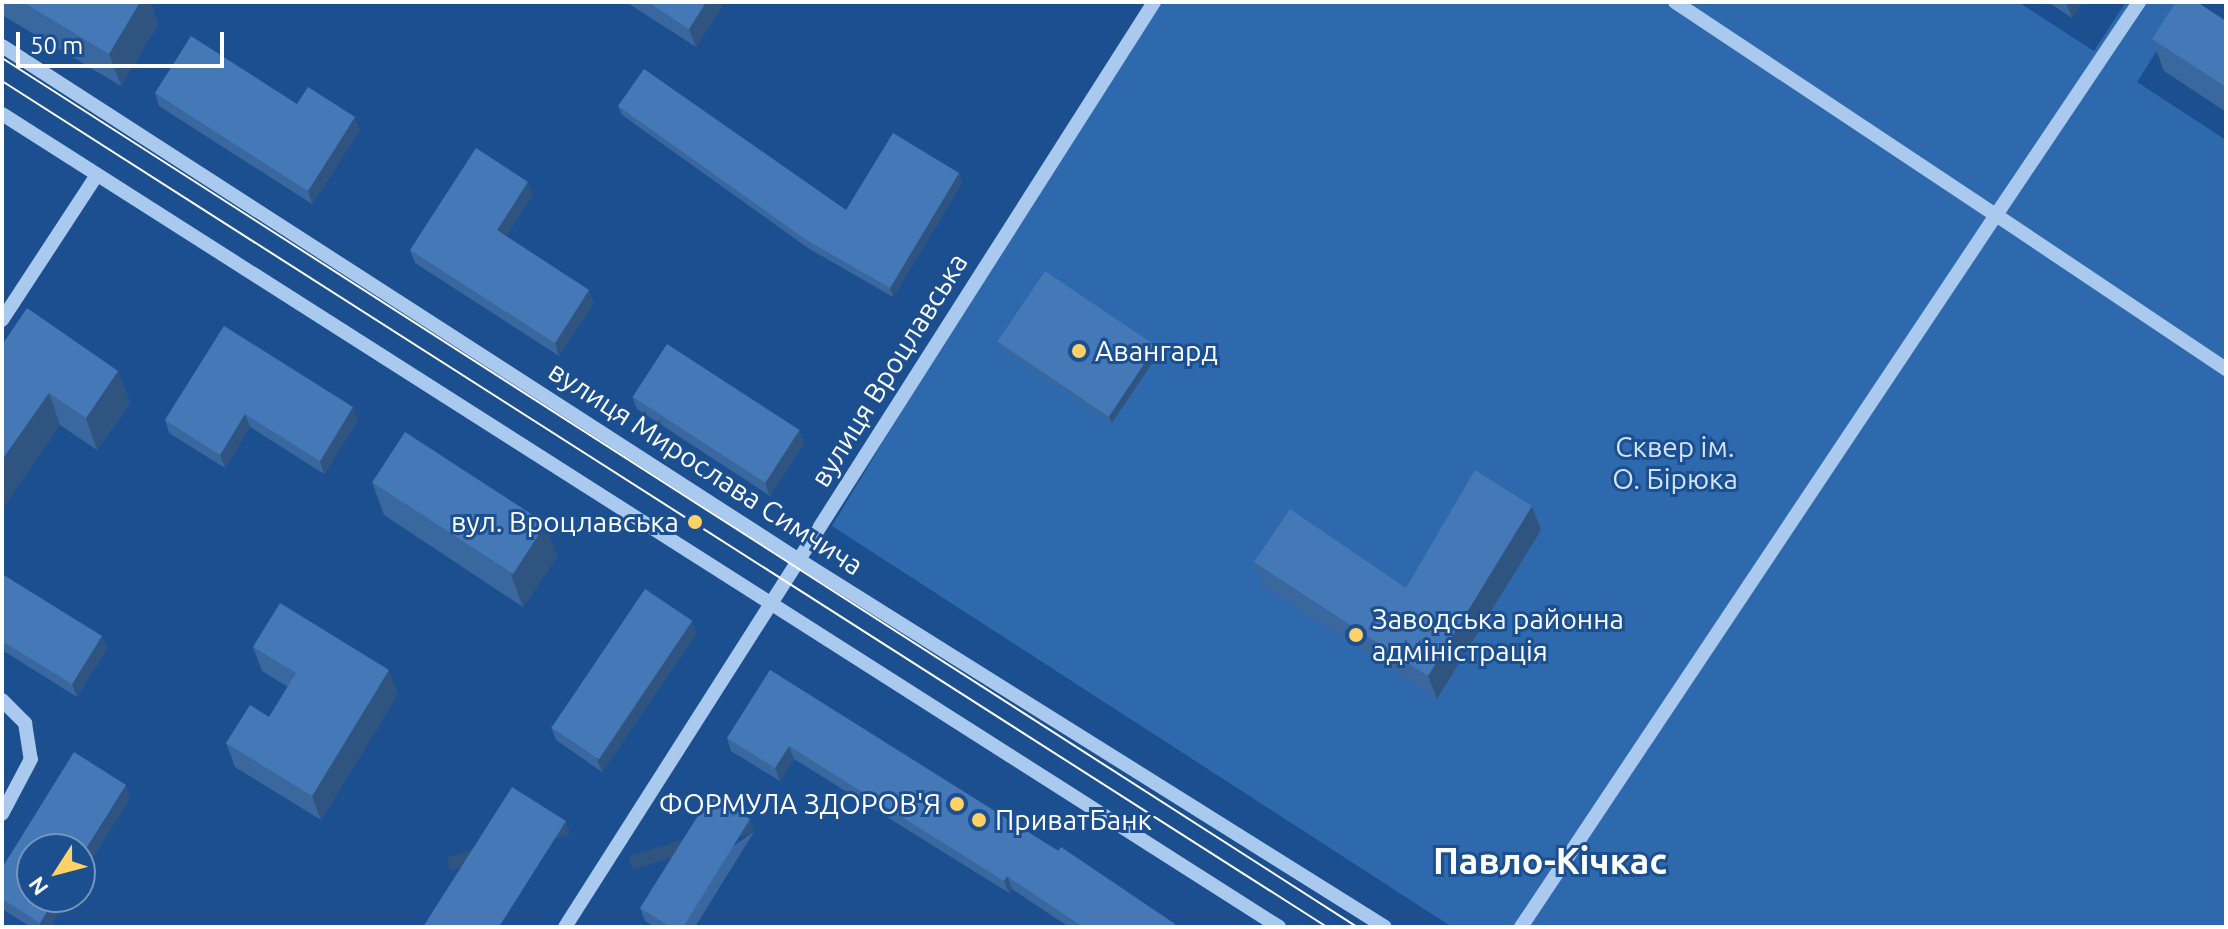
<!DOCTYPE html>
<meta charset="utf-8">
<style>
body{margin:0}
#map{position:relative;width:2228px;height:929px;overflow:hidden;background:#1b4f8f;font-family:Ubuntu,sans-serif}
div>[style]{position:absolute}
[style*='--x']{left:calc(var(--x)*1px);top:calc(var(--y)*1px);width:calc(var(--w)*1px);rotate:calc(var(--a)*1deg)}
.green>*{inset:0;background:#2e69ad}
.minor>*{height:14px;margin:-7px;padding:0 7px;transform-origin:7px;border-radius:7px;background:#a9c9ee}
.tram>*{height:2px;margin:-1px;padding:0 1px;transform-origin:1px;border-radius:1px;background:#fff}
.wall>*{inset:0;background:#3a679d}
.shaded-wall>*{inset:0;background:#305480;transform-origin:0 0}
.building>*{inset:0;background:#4478b7;transform-origin:0 0}
.dots>*{width:22px;height:22px;translate:-50% -50%;box-sizing:border-box;border:4px solid #1b4f8f;border-radius:50%}
span{translate:-50% -50%;white-space:nowrap;text-align:center;line-height:1.15;-webkit-text-stroke:6px #1b4f8f;paint-order:stroke}
.poi-label{font-size:28px;color:#fff}
.left{translate:0 -50%;text-align:left}
.right{translate:-100% -50%;text-align:right}
.street-label{font-size:28px;color:#fff}
.park-label{font-size:28px;color:#cfe3fa}
.district-label{font-size:36px;color:#fff;font-weight:700}
.frame{position:absolute;inset:0;border:4px solid #fff;pointer-events:none}
.north{position:absolute;left:16px;top:833px;width:80px;height:80px;box-sizing:border-box;background:#1b4f8f;border:2px solid #7695bc;border-radius:50%;rotate:234deg;font-size:22px;font-weight:700;line-height:32px;text-align:center;color:#fff}
.north::after{content:'';display:block;margin:auto;width:28px;height:36px;background:#ffd166;clip-path:polygon(50% 0,100% 100%,50% 72%,0 100%)}
.scale{position:absolute;left:16px;top:32px;width:208px;height:36px;box-sizing:border-box;border:4px solid #fff;border-top:0;padding-left:10px;font-size:24px;line-height:28px;white-space:nowrap;color:#fff;-webkit-text-stroke:6px #1b4f8f;paint-order:stroke}
</style>
<div id="map">
<div class="green">
<i style="clip-path:polygon(1159px 2px,2018px 2px,2094px 51px,2126px 2px,2188px 2px,2137px 82px,2226px 140px,2226px 927px,1452px 927px,832px 526px,1060px 149px)"></i>
</div>
<div class="minor">
<i style="--x:1675;--y:2;--w:385;--a:33.6"></i>
<i style="--x:1996;--y:215;--w:257;--a:-56.1"></i>
<i style="--x:2;--y:46;--w:948;--a:32.82"></i>
<i style="--x:799;--y:560;--w:691;--a:32.06"></i>
<i style="--x:2;--y:114;--w:1514;--a:32.48"></i>
<i style="--x:2;--y:320;--w:173;--a:-56.8"></i>
<i style="--x:2;--y:700;--w:33;--a:45"></i>
<i style="--x:25;--y:723;--w:36;--a:81"></i>
<i style="--x:31;--y:759;--w:62;--a:117.8"></i>
<i style="--x:565;--y:927;--w:1097;--a:-57.51"></i>
<i style="--x:1521;--y:927;--w:856;--a:-56.29"></i>
<i style="--x:1996;--y:215;--w:277;--a:33.8"></i>
</div>
<div class="tram">
<i style="--x:2;--y:58;--w:1610;--a:32.67"></i>
<i style="--x:2;--y:81;--w:1572;--a:32.56"></i>
</div>
<div class="wall">
<i style="clip-path:polygon(2px 2px,150px 2px,158px 24px,121px 86px,2px 15px)"></i>
<i style="clip-path:polygon(626px 2px,720px 2px,722px 7px,696px 47px)"></i>
<i style="clip-path:polygon(2048px 2px,2083px 2px,2072px 18px)"></i>
<i style="clip-path:polygon(2226px 21px,2226px 112px,2164px 71px,2152px 39px)"></i>
<i style="clip-path:polygon(155px 93px,360px 130px,312px 204px,159px 106px)"></i>
<i style="clip-path:polygon(618px 106px,846px 210px,959px 173px,962px 183px,893px 297px,808px 248px,622px 115px)"></i>
<i style="clip-path:polygon(533px 195px,506px 236px,594px 303px,559px 356px,415px 263px,410px 250px)"></i>
<i style="clip-path:polygon(224px 326px,358px 420px,324px 474px,250px 427px,225px 468px,169px 433px,165px 420px)"></i>
<i style="clip-path:polygon(998px 342px,1156px 346px,1159px 353px,1112px 423px,1000px 348px)"></i>
<i style="clip-path:polygon(2px 345px,118px 371px,130px 403px,97px 450px,60px 425px)"></i>
<i style="clip-path:polygon(632px 396px,799px 430px,804px 443px,770px 496px,637px 409px)"></i>
<i style="clip-path:polygon(372px 482px,545px 524px,557px 556px,523px 607px,384px 515px)"></i>
<i style="clip-path:polygon(1541px 530px,1437px 699px,1263px 586px,1254px 562px,1406px 588px)"></i>
<i style="clip-path:polygon(2px 574px,107px 648px,77px 697px,2px 650px)"></i>
<i style="clip-path:polygon(692px 621px,696px 634px,602px 772px,556px 740px,551px 727px)"></i>
<i style="clip-path:polygon(253px 647px,398px 694px,321px 820px,235px 767px,226px 743px,269px 717px,288px 687px,262px 671px)"></i>
<i style="clip-path:polygon(770px 670px,1175px 924px,1176px 927px,1069px 927px,1012px 889px,1009px 893px,794px 759px,780px 781px,731px 751px,727px 738px)"></i>
<i style="clip-path:polygon(130px 798px,80px 878px,80px 849px,68px 897px,50px 927px,31px 927px,2px 909px,2px 868px)"></i>
<i style="clip-path:polygon(754px 832px,695px 927px,655px 927px,645px 921px,640px 908px)"></i>
</div>
<div class="shaded-wall">
<i style="clip-path:polygon(140px 2px,150px 2px,158px 24px,121px 86px,109px 54px)"></i>
<i style="clip-path:polygon(706px 2px,720px 2px,722px 7px,696px 47px,689px 29px)"></i>
<i style="clip-path:polygon(2066px 2px,2083px 2px,2072px 18px)"></i>
<i style="clip-path:polygon(355px 117px,360px 130px,312px 204px,308px 191px)"></i>
<i style="clip-path:polygon(959px 173px,962px 183px,893px 297px,890px 288px)"></i>
<i style="clip-path:polygon(528px 182px,533px 195px,502px 243px,497px 230px)"></i>
<i style="clip-path:polygon(589px 290px,594px 303px,559px 356px,555px 343px)"></i>
<i style="clip-path:polygon(1156px 346px,1159px 353px,1112px 423px,1109px 417px)"></i>
<i style="clip-path:polygon(118px 371px,130px 403px,97px 450px,86px 418px)"></i>
<i style="clip-path:polygon(49px 393px,60px 425px,2px 510px,2px 460px)"></i>
<i style="clip-path:polygon(353px 407px,358px 420px,324px 474px,320px 461px)"></i>
<i style="clip-path:polygon(245px 414px,250px 427px,225px 468px,220px 455px)"></i>
<i style="clip-path:polygon(799px 430px,804px 443px,770px 496px,765px 483px)"></i>
<i style="clip-path:polygon(1532px 506px,1541px 530px,1437px 699px,1428px 676px)"></i>
<i style="clip-path:polygon(545px 524px,557px 556px,523px 607px,511px 575px)"></i>
<i style="clip-path:polygon(692px 621px,696px 634px,602px 772px,597px 759px)"></i>
<i style="clip-path:polygon(102px 636px,107px 648px,77px 697px,72px 684px)"></i>
<i style="clip-path:polygon(389px 670px,398px 694px,321px 820px,312px 796px)"></i>
<i style="clip-path:polygon(789px 746px,794px 759px,780px 781px,775px 768px)"></i>
<i style="clip-path:polygon(126px 785px,130px 798px,80px 878px,80px 858px)"></i>
<i style="left:750px;top:819px;width:14px;height:127px;rotate:73deg"></i>
<i style="left:566px;top:821px;width:14px;height:125px;rotate:73deg"></i>
<i style="clip-path:polygon(1007px 876px,1012px 889px,1009px 893px,1004px 881px)"></i>
<i style="clip-path:polygon(56px 897px,68px 897px,50px 927px,41px 927px,40px 923px)"></i>
</div>
<div class="building">
<i style="clip-path:polygon(23px 2px,140px 2px,109px 54px)"></i>
<i style="clip-path:polygon(648px 2px,706px 2px,689px 29px)"></i>
<i style="clip-path:polygon(2176px 2px,2197px 2px,2226px 21px,2226px 87px,2152px 39px)"></i>
<i style="clip-path:polygon(191px 36px,297px 104px,308px 87px,355px 117px,308px 191px,155px 93px)"></i>
<i style="clip-path:polygon(644px 69px,846px 210px,893px 133px,959px 173px,890px 288px,805px 239px,618px 106px)"></i>
<i style="clip-path:polygon(476px 148px,528px 182px,497px 230px,589px 290px,555px 343px,410px 250px)"></i>
<i style="left:1045px;top:271px;width:134px;height:85px;rotate:34deg"></i>
<i style="clip-path:polygon(27px 308px,118px 371px,86px 418px,49px 393px,2px 460px,2px 345px)"></i>
<i style="clip-path:polygon(224px 326px,353px 407px,320px 461px,245px 414px,220px 455px,165px 420px)"></i>
<i style="left:667px;top:344px;width:158px;height:63px;rotate:33deg"></i>
<i style="left:405px;top:432px;width:168px;height:60px;rotate:33deg"></i>
<i style="clip-path:polygon(1475px 470px,1532px 506px,1428px 676px,1254px 562px,1290px 509px,1406px 588px)"></i>
<i style="clip-path:polygon(2px 574px,102px 636px,72px 684px,2px 641px)"></i>
<i style="left:645px;top:589px;width:57px;height:167px;rotate:34deg"></i>
<i style="clip-path:polygon(280px 603px,389px 670px,312px 796px,226px 743px,250px 705px,269px 717px,296px 673px,253px 647px)"></i>
<i style="clip-path:polygon(770px 670px,1058px 851px,1061px 847px,1175px 924px,1173px 927px,1083px 927px,1007px 876px,1004px 881px,789px 746px,775px 768px,727px 738px)"></i>
<i style="clip-path:polygon(74px 752px,126px 785px,80px 858px,80px 849px,32px 849px,32px 897px,56px 897px,40px 923px,2px 899px,2px 868px)"></i>
<i style="clip-path:polygon(512px 787px,566px 821px,499px 927px,423px 927px)"></i>
<i style="clip-path:polygon(711px 795px,750px 819px,683px 927px,671px 927px,640px 908px)"></i>
</div>
<div class="dots">
<i style="left:1079px;top:351px;background:#ffd166"></i>
<i style="left:695px;top:522px;background:#ffd166"></i>
<i style="left:1356px;top:635px;background:#ffd166"></i>
<i style="left:957px;top:804px;background:#ffd166"></i>
<i style="left:979px;top:820px;background:#ffd166"></i>
</div>
<div class="poi-label">
<span class="left" style="left:1095px;top:351px">Авангард</span>
<span class="right" style="left:679px;top:522px">вул. Вроцлавська</span>
<span class="left" style="left:1372px;top:635px">Заводська районна<br>адміністрація</span>
<span class="right" style="left:941px;top:804px">ФОРМУЛА ЗДОРОВ'Я</span>
<span class="left" style="left:995px;top:820px">ПриватБанк</span>
</div>
<div class="street-label">
<span style="left:889px;top:370px;rotate:-58deg">вулиця Вроцлавська</span>
<span style="left:706px;top:468px;rotate:33deg">вулиця Мирослава Симчича</span>
</div>
<div class="park-label">
<span style="left:1675px;top:463px">Сквер ім.<br>О. Бірюка</span>
</div>
<div class="district-label">
<span style="left:1550px;top:861px">Павло-Кічкас</span>
</div>
<div class="frame"></div>
<div class="north">N</div>
<div class="scale">50 m</div>
</div>
